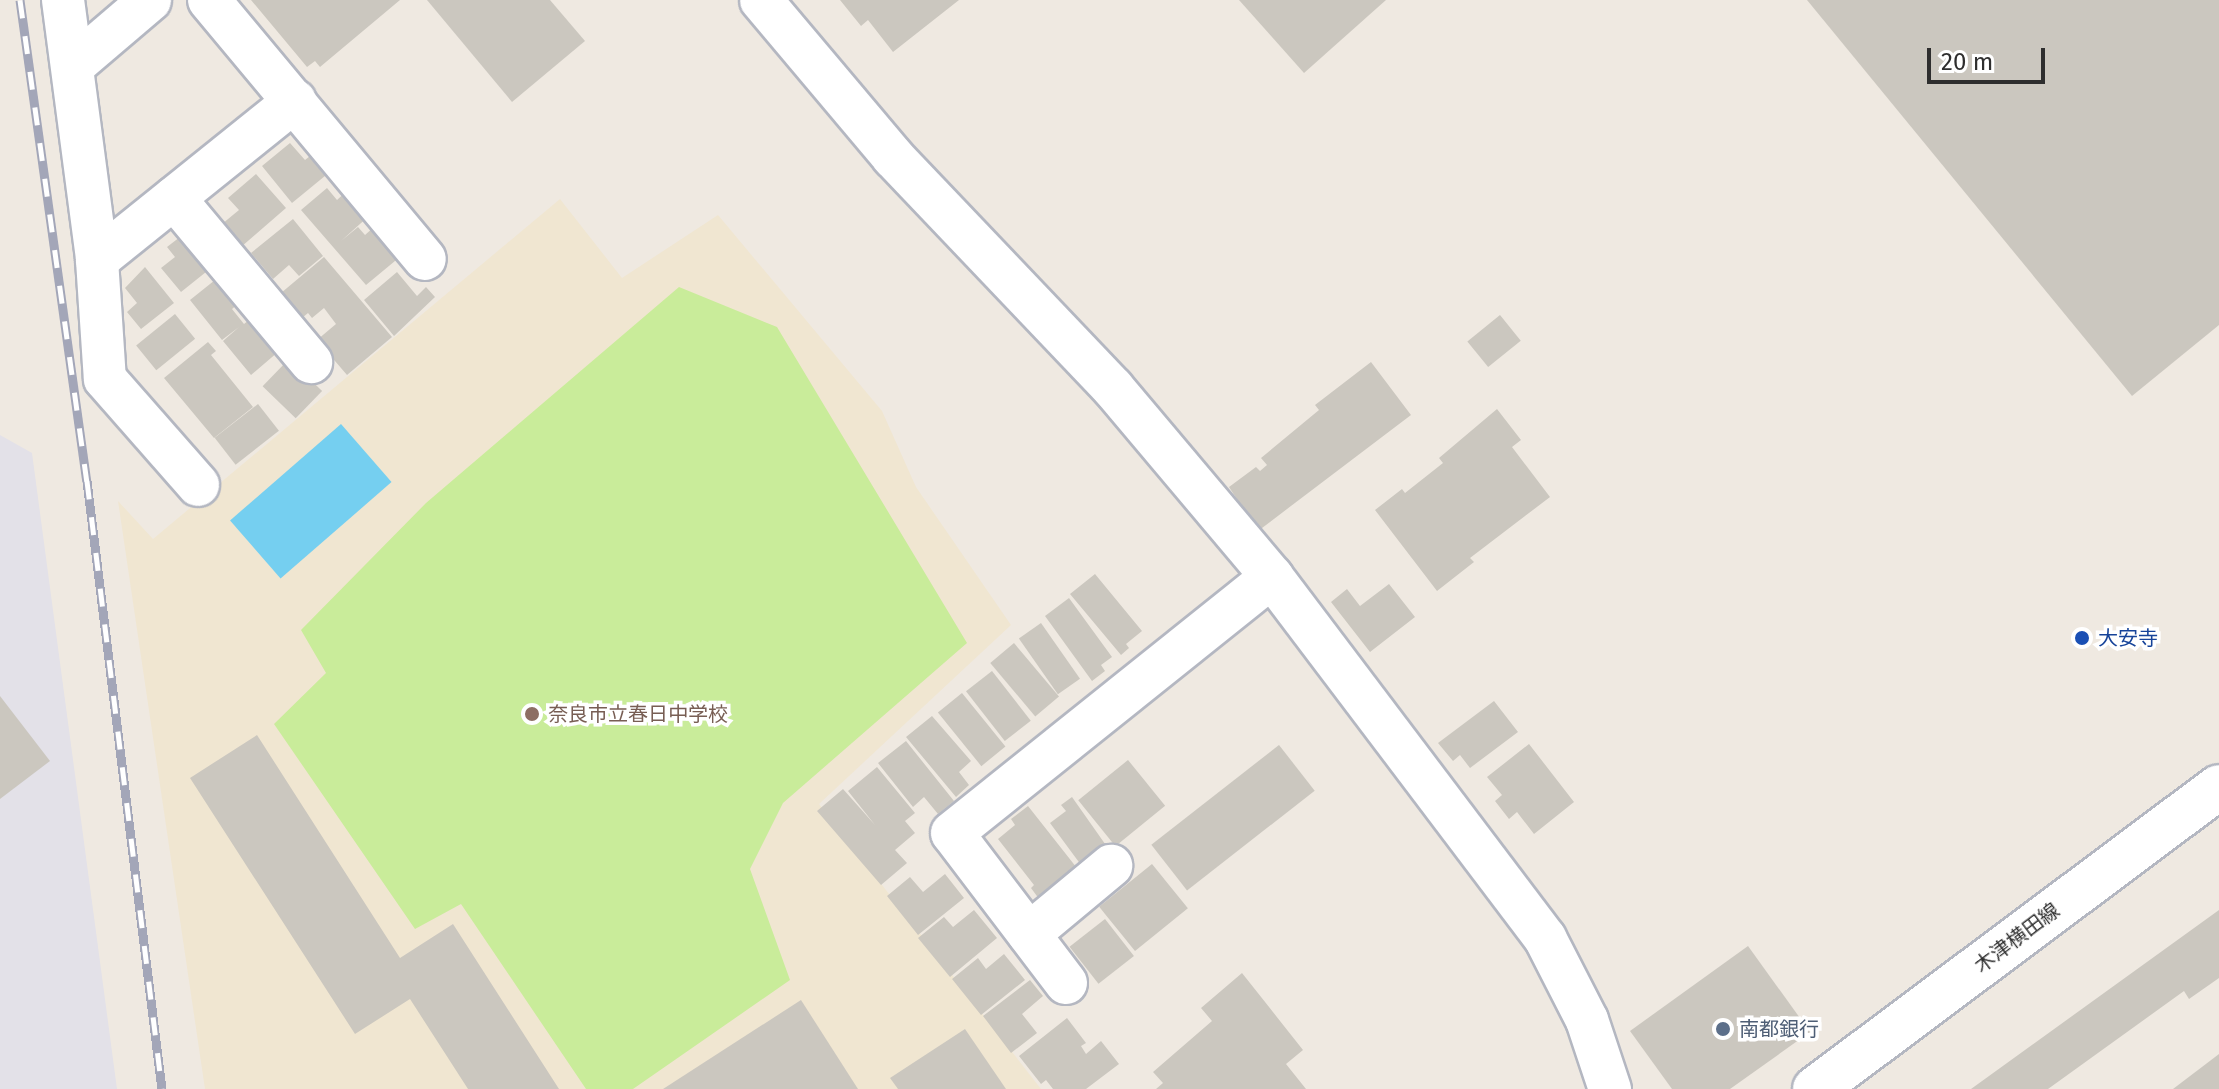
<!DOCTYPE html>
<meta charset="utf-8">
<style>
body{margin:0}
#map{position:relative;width:2219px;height:1089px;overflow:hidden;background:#efe9e1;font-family:"Fira Sans","Noto Sans JP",sans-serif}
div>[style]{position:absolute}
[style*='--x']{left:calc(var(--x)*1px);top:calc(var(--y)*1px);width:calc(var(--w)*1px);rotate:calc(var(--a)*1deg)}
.industrial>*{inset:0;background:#e3e1e8}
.education>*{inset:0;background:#f0e6d1}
.pitch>*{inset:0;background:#c9ec9a}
.water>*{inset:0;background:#75cff0;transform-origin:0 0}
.building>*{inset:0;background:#cbc7bf;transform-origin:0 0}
.roads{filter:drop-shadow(2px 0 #b4b7c1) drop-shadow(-2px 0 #b4b7c1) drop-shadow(0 2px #b4b7c1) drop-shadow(0 -2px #b4b7c1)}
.street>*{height:42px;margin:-21px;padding:0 21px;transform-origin:21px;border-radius:21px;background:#fff}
.secondary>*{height:44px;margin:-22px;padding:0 22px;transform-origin:22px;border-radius:22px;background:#fff}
.rail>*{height:9px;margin-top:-4.5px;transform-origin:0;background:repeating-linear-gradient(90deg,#fff 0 18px,#a3a6b8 0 36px);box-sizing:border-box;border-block:2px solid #a3a6b8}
.dots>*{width:22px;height:22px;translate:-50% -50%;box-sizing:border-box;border:4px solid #fff;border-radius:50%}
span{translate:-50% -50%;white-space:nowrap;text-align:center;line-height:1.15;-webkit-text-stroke:7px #fff;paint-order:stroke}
.transit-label{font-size:20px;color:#164399}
.left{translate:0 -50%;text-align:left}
.education-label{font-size:20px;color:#785e54}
.street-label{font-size:20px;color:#2e2e2e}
.service-label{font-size:20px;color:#4e5e75}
.scale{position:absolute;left:1927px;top:48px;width:118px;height:36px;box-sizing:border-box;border:4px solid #2e2e2e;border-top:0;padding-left:10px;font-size:24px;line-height:28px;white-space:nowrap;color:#2e2e2e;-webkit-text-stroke:6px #fff;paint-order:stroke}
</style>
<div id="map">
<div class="industrial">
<i style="clip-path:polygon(0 435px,32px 453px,117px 1089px,0 1089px)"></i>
</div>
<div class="education">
<i style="clip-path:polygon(560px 199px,622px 278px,718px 215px,882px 411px,916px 487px,1011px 625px,819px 804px,1041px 1089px,205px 1089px,118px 501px,153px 539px)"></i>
</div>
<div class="pitch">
<i style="clip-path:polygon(679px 287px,777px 327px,967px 643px,783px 803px,750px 869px,790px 980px,633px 1089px,586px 1089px,461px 904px,415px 929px,274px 724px,326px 673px,301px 630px,426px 503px)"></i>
</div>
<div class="water">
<i style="left:341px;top:424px;width:77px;height:147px;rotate:49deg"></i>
</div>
<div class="building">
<i style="clip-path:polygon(251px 0,400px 0,320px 67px,315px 61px,307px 67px)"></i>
<i style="clip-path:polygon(427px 0,550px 0,585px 41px,512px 102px)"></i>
<i style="clip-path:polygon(840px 0,959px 0,893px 52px,868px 20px,861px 26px)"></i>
<i style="clip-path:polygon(1239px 0,1386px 0,1304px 73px)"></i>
<i style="clip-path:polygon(1807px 0,2219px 0,2219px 325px,2132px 396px)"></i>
<i style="clip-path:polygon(290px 143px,305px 160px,315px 152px,331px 171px,292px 203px,262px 166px)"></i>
<i style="clip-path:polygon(256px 174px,286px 208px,241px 247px,222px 224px,239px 210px,228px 198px)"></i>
<i style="clip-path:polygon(327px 188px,337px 200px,349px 189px,370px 215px,341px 241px,358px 227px,365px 235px,375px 226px,401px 256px,366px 285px,301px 210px)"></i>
<i style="clip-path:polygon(293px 219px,323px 256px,299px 276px,289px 265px,273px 279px,251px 253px)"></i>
<i style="clip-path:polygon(189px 230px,216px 264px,181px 292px,161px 268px,175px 257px,167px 247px)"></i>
<i style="clip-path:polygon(324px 257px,392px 337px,347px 375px,317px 340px,336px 324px,324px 308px,312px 318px,308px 313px,302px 318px,281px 293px)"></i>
<i style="clip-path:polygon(145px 267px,174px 303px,141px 329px,127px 312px,137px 303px,125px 288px)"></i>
<i style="clip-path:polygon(225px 272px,246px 297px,232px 309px,244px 324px,254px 316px,285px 346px,251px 375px,223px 341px,239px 327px,222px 340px,190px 300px)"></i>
<i style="clip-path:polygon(397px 272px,417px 296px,426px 287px,435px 297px,394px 336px,364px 300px)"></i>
<i style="left:175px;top:314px;width:32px;height:50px;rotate:51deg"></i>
<i style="left:1500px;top:315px;width:33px;height:42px;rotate:51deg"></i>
<i style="clip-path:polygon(208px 342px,216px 351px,211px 355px,253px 407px,214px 438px,164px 378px)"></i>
<i style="left:289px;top:359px;width:46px;height:38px;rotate:44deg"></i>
<i style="clip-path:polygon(1371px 362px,1411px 415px,1258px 531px,1229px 487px,1256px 467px,1260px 471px,1267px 465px,1261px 458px,1319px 410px,1315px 405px)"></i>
<i style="left:258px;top:404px;width:34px;height:55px;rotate:52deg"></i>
<i style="clip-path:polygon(1497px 409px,1521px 440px,1512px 447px,1550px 497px,1470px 558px,1474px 562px,1437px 591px,1375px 510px,1402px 489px,1405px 493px,1443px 463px,1439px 458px)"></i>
<i style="clip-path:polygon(1095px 574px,1142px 631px,1126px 644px,1129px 648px,1121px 655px,1070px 594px)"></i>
<i style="clip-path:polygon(1389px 584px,1415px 617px,1370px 652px,1331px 602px,1347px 589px,1360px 606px)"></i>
<i style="clip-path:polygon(1069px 598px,1112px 657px,1101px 665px,1105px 671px,1092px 681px,1045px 616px)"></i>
<i style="left:1041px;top:623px;width:68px;height:27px;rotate:55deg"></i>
<i style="left:1014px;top:643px;width:70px;height:31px;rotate:50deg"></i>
<i style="left:992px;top:671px;width:63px;height:33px;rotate:52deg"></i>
<i style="left:962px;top:693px;width:69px;height:31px;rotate:51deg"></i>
<i style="clip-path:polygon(0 696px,50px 761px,0 799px)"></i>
<i style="clip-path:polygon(1494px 701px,1518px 732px,1470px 768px,1460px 755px,1453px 761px,1438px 743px)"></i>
<i style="clip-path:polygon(932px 716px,971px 761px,959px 772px,969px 785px,956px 797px,906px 737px)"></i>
<i style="clip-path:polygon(257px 735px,400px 958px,453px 924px,559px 1089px,468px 1089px,410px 999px,355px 1034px,190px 778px)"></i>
<i style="clip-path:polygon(906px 741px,954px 801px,938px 814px,924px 797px,913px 807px,878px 763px)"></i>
<i style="clip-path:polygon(1529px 744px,1574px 802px,1534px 834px,1517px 812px,1509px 819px,1495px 801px,1502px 795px,1487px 777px)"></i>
<i style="left:1279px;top:745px;width:58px;height:162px;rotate:52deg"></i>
<i style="left:1128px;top:760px;width:59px;height:64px;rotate:51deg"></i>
<i style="clip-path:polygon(877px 767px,915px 813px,905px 821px,915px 833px,895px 850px,907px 863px,881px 885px,817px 811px,843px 789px,875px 825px,848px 791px)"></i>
<i style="clip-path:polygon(1072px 797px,1110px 851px,1084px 869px,1050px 823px,1066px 811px,1061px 805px)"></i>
<i style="clip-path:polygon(1028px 806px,1084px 877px,1045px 907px,1031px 888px,1034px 885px,998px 839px,1015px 825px,1011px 819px)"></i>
<i style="left:1152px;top:864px;width:57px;height:68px;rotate:51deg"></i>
<i style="clip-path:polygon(945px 874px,964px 898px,918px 935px,887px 896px,910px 877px,923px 892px)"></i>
<i style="clip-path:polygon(974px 910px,997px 938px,950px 977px,918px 938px,944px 917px,953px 927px)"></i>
<i style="clip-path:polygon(2219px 910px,2219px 978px,2189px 999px,2184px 991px,2048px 1089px,1971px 1089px)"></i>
<i style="left:1105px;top:919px;width:47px;height:45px;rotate:52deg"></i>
<i style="clip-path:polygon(1748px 946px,1810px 1032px,1730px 1089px,1672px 1089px,1630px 1031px)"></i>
<i style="clip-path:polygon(1004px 954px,1025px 980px,981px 1015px,952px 979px,978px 958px,986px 969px)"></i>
<i style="clip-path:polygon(1242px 973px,1303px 1050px,1286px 1064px,1306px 1089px,1156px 1089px,1163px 1083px,1153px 1072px,1212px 1021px,1201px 1008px)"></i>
<i style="clip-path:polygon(1030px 980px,1043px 996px,1022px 1014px,1037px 1033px,1011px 1053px,983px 1016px)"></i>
<i style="clip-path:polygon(801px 1000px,858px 1089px,663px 1089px)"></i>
<i style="clip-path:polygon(1067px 1018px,1086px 1043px,1081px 1046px,1086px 1054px,1101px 1041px,1119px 1064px,1086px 1089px,1053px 1089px,1046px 1080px,1041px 1084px,1019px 1056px)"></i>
<i style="clip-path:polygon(965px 1029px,1006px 1089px,898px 1089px,890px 1078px)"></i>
<i style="clip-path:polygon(2219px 1054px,2219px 1089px,2173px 1089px)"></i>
</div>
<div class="roads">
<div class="street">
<i style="--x:63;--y:0;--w:262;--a:82.5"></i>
<i style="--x:97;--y:260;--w:119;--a:86.2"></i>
<i style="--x:105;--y:379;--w:141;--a:48.7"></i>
<i style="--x:209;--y:0;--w:337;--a:50.2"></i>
<i style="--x:761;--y:0;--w:205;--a:49.9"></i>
<i style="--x:893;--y:157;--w:319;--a:46.4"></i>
<i style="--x:1113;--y:388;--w:247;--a:49.9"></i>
<i style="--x:1272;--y:577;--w:453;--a:52.9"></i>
<i style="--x:1545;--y:938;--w:92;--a:62.9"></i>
<i style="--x:1587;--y:1020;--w:73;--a:71.6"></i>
<i style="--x:74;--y:65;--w:100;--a:-40.5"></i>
<i style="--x:174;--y:198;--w:214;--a:50.1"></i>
<i style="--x:97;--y:260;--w:254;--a:-38.8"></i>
<i style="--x:1029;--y:934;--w:107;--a:-39.7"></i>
<i style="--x:1066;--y:983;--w:188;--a:-127.2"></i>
<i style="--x:952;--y:833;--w:410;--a:-38.7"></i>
</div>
<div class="secondary">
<i style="--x:1815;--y:1089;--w:504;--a:-36.78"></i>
</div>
</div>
<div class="rail">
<i style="--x:20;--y:0;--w:486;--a:82.1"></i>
<i style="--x:87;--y:481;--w:613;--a:82.97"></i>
</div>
<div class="dots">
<i style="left:2082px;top:638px;background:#1a4fb4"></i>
<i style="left:532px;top:714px;background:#8d6e63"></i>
<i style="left:1723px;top:1029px;background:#5c6f8a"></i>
</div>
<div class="transit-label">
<span class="left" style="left:2098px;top:638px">大安寺</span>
</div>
<div class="education-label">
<span class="left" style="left:548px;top:714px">奈良市立春日中学校</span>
</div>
<div class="street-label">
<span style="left:2017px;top:938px;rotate:-37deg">木津横田線</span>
</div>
<div class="service-label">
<span class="left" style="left:1739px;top:1029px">南都銀行</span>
</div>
<div class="scale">20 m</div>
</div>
